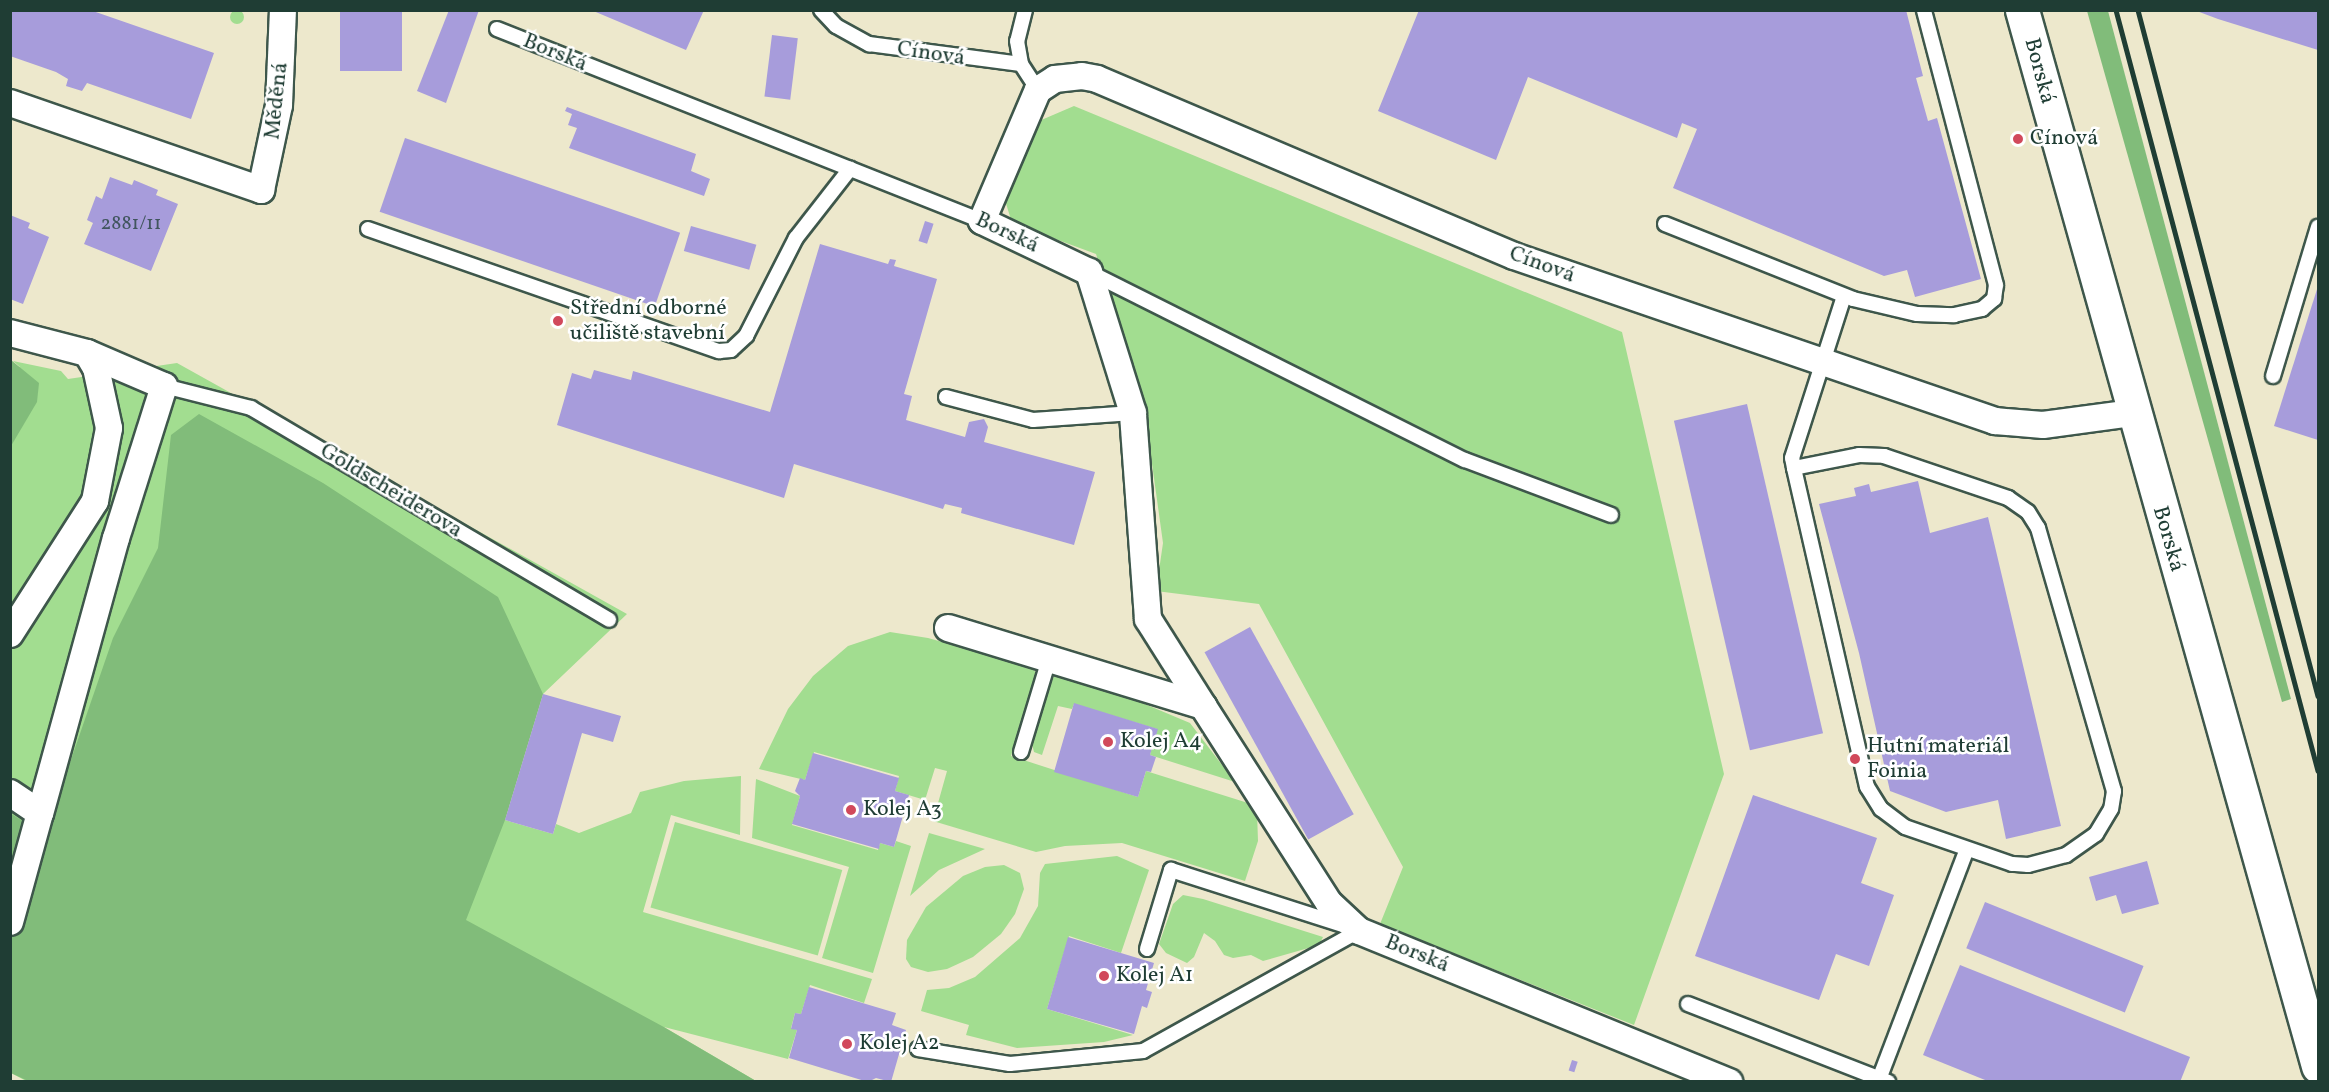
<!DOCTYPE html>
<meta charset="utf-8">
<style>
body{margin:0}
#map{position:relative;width:2329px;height:1092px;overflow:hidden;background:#ede8cc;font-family:Vollkorn,serif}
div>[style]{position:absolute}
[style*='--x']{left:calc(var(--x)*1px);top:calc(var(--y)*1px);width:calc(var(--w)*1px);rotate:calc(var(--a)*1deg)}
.green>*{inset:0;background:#a2dd90;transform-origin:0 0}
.round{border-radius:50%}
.forest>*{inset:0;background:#81bc7a}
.building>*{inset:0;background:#a79cdb;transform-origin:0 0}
.roads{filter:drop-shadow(2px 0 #3e574b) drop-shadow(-2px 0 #3e574b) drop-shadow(0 2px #3e574b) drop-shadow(0 -2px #3e574b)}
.lane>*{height:14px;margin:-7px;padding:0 7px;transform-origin:7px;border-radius:7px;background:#fff}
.street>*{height:26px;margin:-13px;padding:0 13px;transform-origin:13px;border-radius:13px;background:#fff}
.secondary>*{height:33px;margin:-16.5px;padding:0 16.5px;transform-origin:16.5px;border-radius:16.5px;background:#fff}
.rail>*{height:4.5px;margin:-2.25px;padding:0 2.25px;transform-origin:2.25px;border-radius:2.25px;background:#1f3d34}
.dots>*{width:16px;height:16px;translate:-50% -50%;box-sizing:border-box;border:3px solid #fff;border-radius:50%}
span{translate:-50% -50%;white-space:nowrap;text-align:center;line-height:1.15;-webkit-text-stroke:5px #fff;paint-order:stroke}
.number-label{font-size:20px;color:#41555e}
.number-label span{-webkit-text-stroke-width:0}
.street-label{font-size:22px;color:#1f3d34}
.poi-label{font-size:22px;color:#1f3d34}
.left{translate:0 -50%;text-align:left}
.frame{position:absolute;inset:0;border:12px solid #1f3d34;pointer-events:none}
</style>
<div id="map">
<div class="green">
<i class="round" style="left:230px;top:10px;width:14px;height:14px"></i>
<i style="clip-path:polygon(1074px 106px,1622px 332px,1724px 774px,1634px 1025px,1380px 924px,1403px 867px,1259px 604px,1156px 591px,1163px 543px,1143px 399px,1096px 254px,1012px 223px,1004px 197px,1039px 121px)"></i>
<i style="clip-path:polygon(13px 361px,61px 371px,68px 379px,177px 363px,627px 614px,543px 694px,505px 820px,553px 834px,556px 824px,579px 833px,631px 813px,640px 792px,684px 781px,741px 776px,740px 835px,671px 815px,643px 912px,872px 979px,864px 1003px,810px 985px,801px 1014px,795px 1013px,791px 1028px,797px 1030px,788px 1059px,664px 1027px,756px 1081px,28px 1082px,11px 1073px,10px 366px,20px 367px)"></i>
<i style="clip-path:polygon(890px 632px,928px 638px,1032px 667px,1036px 673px,1011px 756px,1138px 797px,1146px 771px,1248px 803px,1257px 812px,1258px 841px,1245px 881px,1122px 843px,1065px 846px,1036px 852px,933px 821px,947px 771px,935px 768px,925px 800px,895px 791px,899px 776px,814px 752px,805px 780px,759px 769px,788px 709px,813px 676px,848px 646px)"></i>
<i style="clip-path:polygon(1058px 674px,1109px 689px,1190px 723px,1235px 782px,1150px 755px,1157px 729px,1074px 704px,1072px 709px,1058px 706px,1042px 755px,1034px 752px,1032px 744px,1051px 679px)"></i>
<i style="clip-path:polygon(756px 779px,800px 796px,792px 825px,878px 850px,880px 843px,894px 847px,896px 841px,911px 846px,873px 973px,822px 958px,849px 867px,752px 838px)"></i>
<i style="left:675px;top:822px;width:174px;height:89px;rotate:16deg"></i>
<i style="clip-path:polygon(929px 833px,985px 849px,939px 870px,910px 896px)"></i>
<i style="clip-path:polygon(1117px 856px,1149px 870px,1121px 953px,1069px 936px,1047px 1009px,1133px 1035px,1104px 1042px,1017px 1048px,966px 1035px,969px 1025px,921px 1011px,927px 990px,949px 988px,975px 977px,1020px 938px,1038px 906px,1040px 873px,1045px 864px)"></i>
<i style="clip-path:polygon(1004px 865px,1020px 873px,1024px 889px,1015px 914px,1001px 934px,973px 957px,947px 969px,928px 972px,911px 967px,906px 959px,907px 940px,926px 907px,963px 876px,985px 867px)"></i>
<i style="clip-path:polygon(1183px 895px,1203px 899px,1323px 937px,1319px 945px,1263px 961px,1251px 955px,1233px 958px,1224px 955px,1215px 941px,1204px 933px,1194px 957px,1187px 963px,1166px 953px,1159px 944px,1173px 904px)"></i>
</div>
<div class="forest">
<i style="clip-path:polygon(2087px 11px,2108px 11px,2291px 699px,2282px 702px)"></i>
<i style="clip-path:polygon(11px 360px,39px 383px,37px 402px,11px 446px)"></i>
<i style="clip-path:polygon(199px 414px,323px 483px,498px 597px,543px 694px,505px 820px,466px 920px,662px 1026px,756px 1081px,28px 1081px,11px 1073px,10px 813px,45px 835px,113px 638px,158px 548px,171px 435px)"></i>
</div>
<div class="building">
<i style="clip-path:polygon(10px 10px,90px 10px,214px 53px,191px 119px,87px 83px,82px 91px,66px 86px,68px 79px,56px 72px,10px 56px)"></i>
<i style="left:340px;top:10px;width:62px;height:61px"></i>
<i style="clip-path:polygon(449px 10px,479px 10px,446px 103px,417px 91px)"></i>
<i style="clip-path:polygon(591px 10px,704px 10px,686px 50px)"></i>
<i style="clip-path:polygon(1419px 10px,1906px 10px,1923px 76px,1916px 78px,1928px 121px,1937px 118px,1981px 279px,1915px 297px,1907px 270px,1884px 276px,1673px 188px,1697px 129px,1682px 123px,1677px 138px,1528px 77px,1496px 160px,1378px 111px)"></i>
<i style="clip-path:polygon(2194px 10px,2318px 10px,2318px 50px,2218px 19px)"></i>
<i style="left:772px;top:35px;width:26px;height:62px;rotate:7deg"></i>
<i style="clip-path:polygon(567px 107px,696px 154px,691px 171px,710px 179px,704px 196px,569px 148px,577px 128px,568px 125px,572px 114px,565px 111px)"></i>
<i style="left:405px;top:138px;width:291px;height:78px;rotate:19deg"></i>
<i style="clip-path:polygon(110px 177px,132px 185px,134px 180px,158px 190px,156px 195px,178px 204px,151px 271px,84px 244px,93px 223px,87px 220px,96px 196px,102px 199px)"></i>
<i style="clip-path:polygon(10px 215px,30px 223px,28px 228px,49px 237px,23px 304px,10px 299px)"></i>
<i style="left:925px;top:221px;width:9px;height:21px;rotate:18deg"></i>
<i style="left:691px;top:226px;width:68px;height:26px;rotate:16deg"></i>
<i style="clip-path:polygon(820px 244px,888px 264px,890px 259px,896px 260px,894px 266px,937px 279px,904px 394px,912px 396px,906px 420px,965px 437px,969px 422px,984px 419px,988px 427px,984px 442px,1095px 472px,1074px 545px,961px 513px,962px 508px,945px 504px,943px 509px,794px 464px,784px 498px,557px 425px,572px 373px,591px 379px,594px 370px,631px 380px,633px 371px,770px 412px)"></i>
<i style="clip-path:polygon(2318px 286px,2318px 440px,2274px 426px)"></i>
<i style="left:1747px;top:404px;width:338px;height:75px;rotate:77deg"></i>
<i style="clip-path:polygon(1918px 481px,1930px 533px,1988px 517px,2061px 826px,2006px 839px,1998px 800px,1946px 812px,1890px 791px,1859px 653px,1819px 504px,1856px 496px,1854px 488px,1869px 484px,1871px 492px)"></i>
<i style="left:1250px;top:627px;width:214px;height:52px;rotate:61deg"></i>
<i style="clip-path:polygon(543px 694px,621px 716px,613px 742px,582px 733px,553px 834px,505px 820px)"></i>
<i style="clip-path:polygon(1074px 703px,1158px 729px,1150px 755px,1156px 757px,1151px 772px,1146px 771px,1138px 797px,1054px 772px)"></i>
<i style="clip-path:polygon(813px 753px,899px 778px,895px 791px,909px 795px,894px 847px,880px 843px,879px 849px,792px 824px,800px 796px,795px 791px,800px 778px,805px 780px)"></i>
<i style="clip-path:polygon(1753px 795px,1877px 838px,1861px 883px,1894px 895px,1869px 966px,1836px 954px,1819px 1000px,1695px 956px)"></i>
<i style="clip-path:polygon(2147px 861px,2159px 904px,2122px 914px,2116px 895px,2096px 901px,2089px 877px)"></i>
<i style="left:1985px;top:902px;width:171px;height:50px;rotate:22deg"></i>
<i style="clip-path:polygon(1068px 937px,1154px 963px,1146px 990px,1152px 992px,1147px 1008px,1142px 1006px,1134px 1034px,1047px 1009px)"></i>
<i style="clip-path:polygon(1960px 965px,2190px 1057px,2180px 1082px,1990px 1082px,1923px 1055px)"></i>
<i style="clip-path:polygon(809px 987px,896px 1013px,892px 1025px,906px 1030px,891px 1082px,876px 1078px,868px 1082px,789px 1058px,797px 1030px,791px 1029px,795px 1013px,801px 1014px)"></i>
<i style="left:1572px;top:1060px;width:6px;height:11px;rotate:18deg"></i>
</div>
<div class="roads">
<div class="lane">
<i style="--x:821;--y:10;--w:22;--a:47"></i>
<i style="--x:836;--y:26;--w:38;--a:29"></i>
<i style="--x:869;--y:44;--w:153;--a:7.5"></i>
<i style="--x:1025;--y:10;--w:32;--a:104"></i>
<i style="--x:1017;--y:41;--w:23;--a:80"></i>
<i style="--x:1021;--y:64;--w:31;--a:57"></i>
<i style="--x:497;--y:29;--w:522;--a:21.6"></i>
<i style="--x:1665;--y:224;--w:202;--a:21.7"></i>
<i style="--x:1853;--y:299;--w:66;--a:13.2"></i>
<i style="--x:1917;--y:314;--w:37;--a:2"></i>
<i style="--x:1954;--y:315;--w:29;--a:-12"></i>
<i style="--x:1982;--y:309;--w:16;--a:-40"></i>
<i style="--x:1994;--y:299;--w:14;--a:-82"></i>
<i style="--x:1996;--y:285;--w:284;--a:-104.7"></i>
<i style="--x:368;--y:229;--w:372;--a:19.2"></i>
<i style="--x:719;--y:351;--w:12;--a:-5"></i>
<i style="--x:731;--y:350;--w:21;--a:-43"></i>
<i style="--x:746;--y:336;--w:110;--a:-63"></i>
<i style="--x:796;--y:238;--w:88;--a:-52"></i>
<i style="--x:1089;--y:272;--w:420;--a:26.6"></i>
<i style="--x:1465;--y:460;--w:156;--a:20.6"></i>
<i style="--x:2273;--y:376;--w:156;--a:-73.2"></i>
<i style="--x:164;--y:386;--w:90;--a:14.2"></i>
<i style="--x:251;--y:408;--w:416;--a:30.6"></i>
<i style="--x:946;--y:397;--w:90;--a:14.8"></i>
<i style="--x:1033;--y:420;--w:100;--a:-4"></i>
<i style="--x:1794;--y:468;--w:66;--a:-11.3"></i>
<i style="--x:1859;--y:455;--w:25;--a:2"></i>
<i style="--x:1884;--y:456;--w:131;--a:18.7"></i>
<i style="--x:2008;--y:498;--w:24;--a:35"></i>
<i style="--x:2028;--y:512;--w:19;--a:58"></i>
<i style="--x:2038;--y:528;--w:274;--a:73.9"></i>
<i style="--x:2114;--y:791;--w:18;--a:99"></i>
<i style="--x:2111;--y:809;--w:29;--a:121"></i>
<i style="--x:2096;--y:834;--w:37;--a:145"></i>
<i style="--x:2066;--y:855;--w:39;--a:165"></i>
<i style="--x:2028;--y:865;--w:16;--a:-176"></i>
<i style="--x:2012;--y:864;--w:113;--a:-160.9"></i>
<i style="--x:1905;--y:827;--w:30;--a:-143"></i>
<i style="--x:1881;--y:809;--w:26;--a:-122"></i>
<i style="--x:1867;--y:787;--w:327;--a:-102.9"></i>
<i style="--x:1794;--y:468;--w:10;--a:-101"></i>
<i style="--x:1792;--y:458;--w:170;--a:-72.2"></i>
<i style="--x:1021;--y:752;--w:97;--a:-73.2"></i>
<i style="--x:1147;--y:949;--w:83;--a:-73.1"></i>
<i style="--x:1171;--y:870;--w:183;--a:17.8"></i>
<i style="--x:1688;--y:1004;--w:215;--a:21.3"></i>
<i style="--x:918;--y:1049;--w:93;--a:9.3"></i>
<i style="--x:1010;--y:1064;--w:134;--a:-5.6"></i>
<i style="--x:1143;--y:1051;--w:247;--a:-29.1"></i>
<i style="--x:1878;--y:1082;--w:249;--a:-69.1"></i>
</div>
<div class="street">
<i style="--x:10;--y:103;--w:266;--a:19.1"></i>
<i style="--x:261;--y:190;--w:87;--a:-78"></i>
<i style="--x:279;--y:105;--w:95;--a:-87.6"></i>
<i style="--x:10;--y:333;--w:80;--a:14.6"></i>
<i style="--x:87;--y:353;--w:84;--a:23.2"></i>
<i style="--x:164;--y:386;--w:159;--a:107.5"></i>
<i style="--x:116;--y:538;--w:285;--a:105.4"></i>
<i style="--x:948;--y:628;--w:267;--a:17"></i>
<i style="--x:1203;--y:706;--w:234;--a:57.4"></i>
<i style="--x:1329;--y:903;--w:41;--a:43"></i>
<i style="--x:1359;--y:931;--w:400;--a:22.2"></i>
<i style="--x:10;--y:634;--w:158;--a:-57.4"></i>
<i style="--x:95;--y:501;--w:74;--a:-79.1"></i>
<i style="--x:109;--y:428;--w:61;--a:-102.2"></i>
<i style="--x:96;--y:368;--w:17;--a:-121"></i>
<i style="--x:1203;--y:706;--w:103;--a:-122.3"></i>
<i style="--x:1148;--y:619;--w:207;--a:-94.2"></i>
<i style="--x:1133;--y:413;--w:148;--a:-107.3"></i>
<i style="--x:1089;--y:272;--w:119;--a:-154.5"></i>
<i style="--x:982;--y:221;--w:142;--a:-66.9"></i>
<i style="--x:1038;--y:90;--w:20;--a:-33"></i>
<i style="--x:1055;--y:79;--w:27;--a:-6"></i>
<i style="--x:1082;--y:76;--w:15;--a:11"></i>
<i style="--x:1097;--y:79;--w:453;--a:23"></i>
<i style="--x:1514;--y:256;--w:509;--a:18.93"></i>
<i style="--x:1995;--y:421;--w:48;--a:4.8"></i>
<i style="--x:2043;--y:425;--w:91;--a:-7.6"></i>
<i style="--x:10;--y:793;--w:36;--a:34"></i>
<i style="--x:40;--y:813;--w:113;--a:105.4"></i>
</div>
<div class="secondary">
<i style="--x:2022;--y:10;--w:1097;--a:74.34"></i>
</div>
</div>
<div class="rail">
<i style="--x:2116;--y:10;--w:787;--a:75.13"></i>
<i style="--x:2138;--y:10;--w:709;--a:75.3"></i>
</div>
<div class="dots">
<i style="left:2018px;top:139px;background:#d1495b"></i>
<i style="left:558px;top:321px;background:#d1495b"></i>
<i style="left:1108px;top:742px;background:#d1495b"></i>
<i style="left:1855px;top:759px;background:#d1495b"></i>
<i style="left:851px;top:810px;background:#d1495b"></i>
<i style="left:1104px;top:976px;background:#d1495b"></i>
<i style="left:847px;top:1044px;background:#d1495b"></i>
</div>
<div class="number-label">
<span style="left:131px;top:224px">2881/11</span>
</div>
<div class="street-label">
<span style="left:555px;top:53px;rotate:22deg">Borská</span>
<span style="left:931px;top:54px;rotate:8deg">Cínová</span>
<span style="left:2039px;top:71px;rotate:75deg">Borská</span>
<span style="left:277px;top:101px;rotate:-84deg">Měděná</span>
<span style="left:1007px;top:233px;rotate:25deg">Borská</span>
<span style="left:1542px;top:265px;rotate:20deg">Cínová</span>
<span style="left:391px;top:491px;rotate:31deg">Goldscheiderova</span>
<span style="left:2168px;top:539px;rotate:74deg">Borská</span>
<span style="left:1417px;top:954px;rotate:22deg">Borská</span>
</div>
<div class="poi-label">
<span class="left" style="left:2030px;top:139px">Cínová</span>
<span class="left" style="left:570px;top:321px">Střední odborné<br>učiliště stavební</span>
<span class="left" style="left:1120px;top:742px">Kolej A4</span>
<span class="left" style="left:1867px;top:759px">Hutní materiál<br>Foinia</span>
<span class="left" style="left:863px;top:810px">Kolej A3</span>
<span class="left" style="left:1116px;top:976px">Kolej A1</span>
<span class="left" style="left:859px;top:1044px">Kolej A2</span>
</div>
<div class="frame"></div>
</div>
